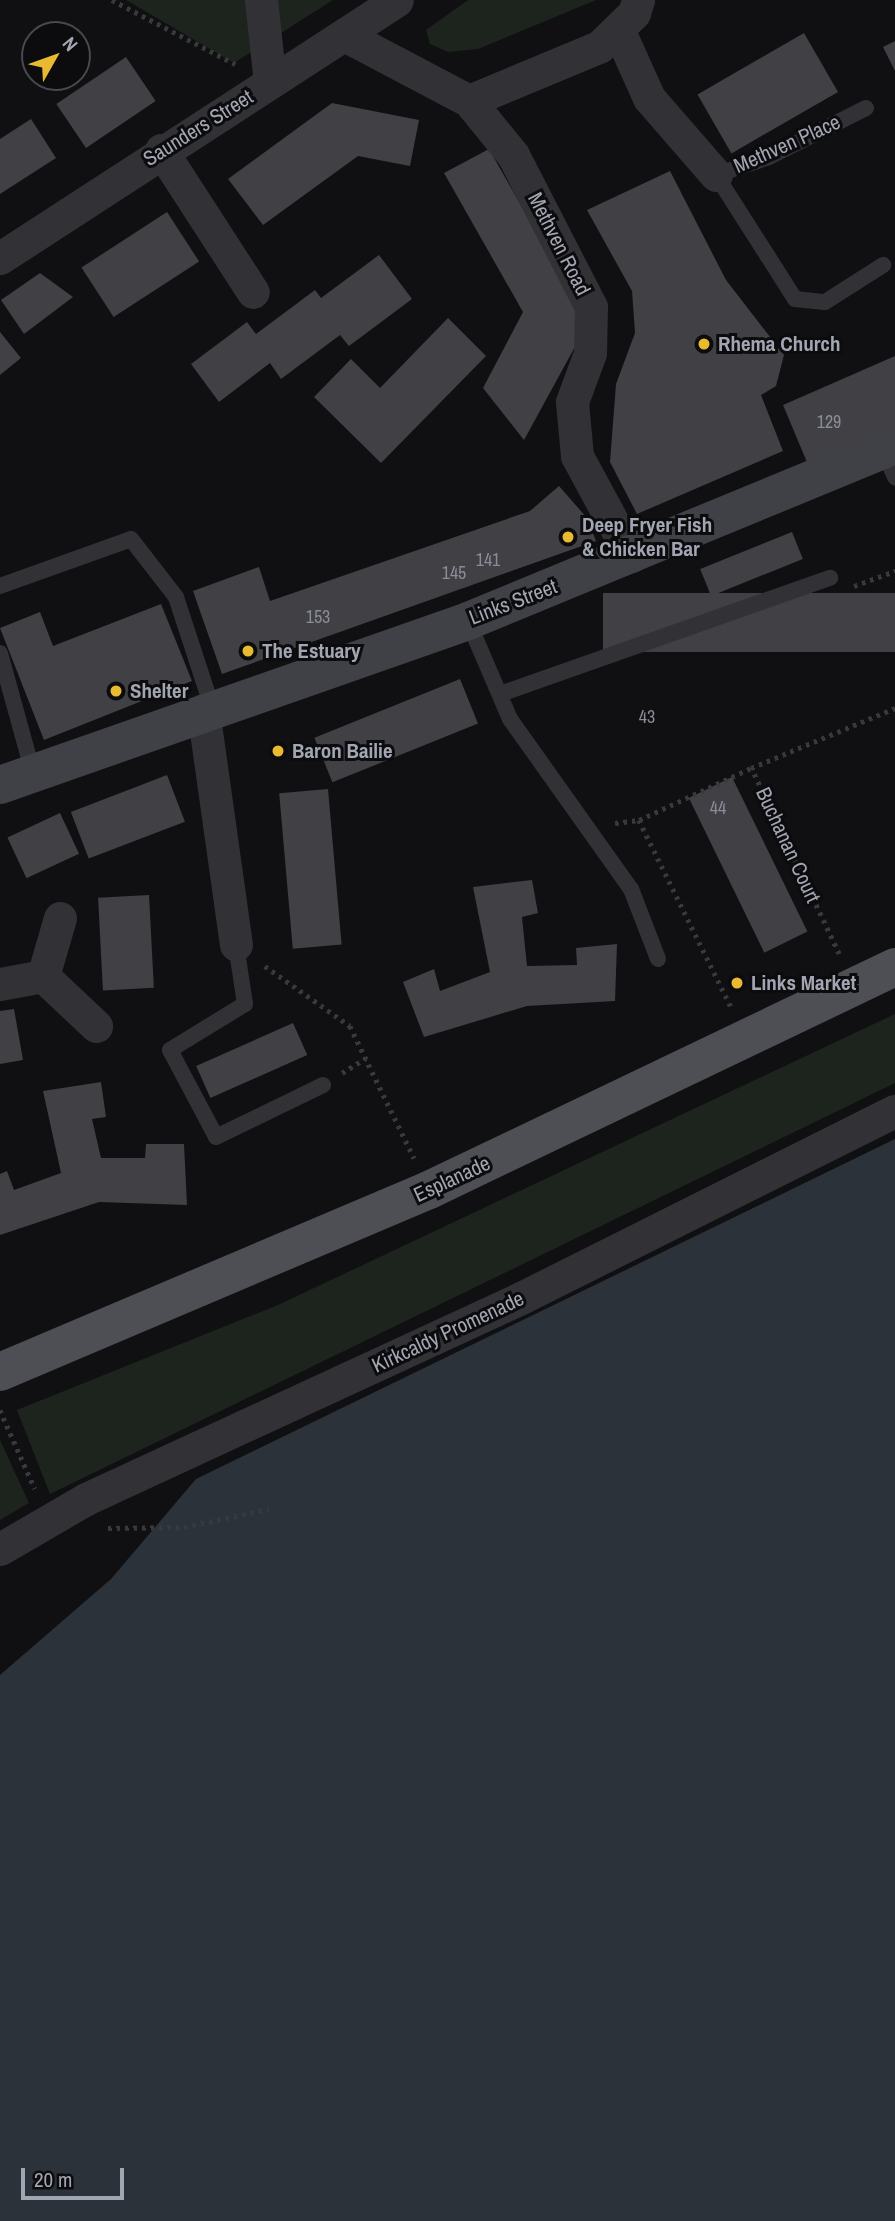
<!DOCTYPE html>
<style>
body{margin:0}
#map{position:relative;width:895px;height:2221px;overflow:hidden;background:#101012;font-family:"Archivo Narrow",sans-serif}
div>[style]{position:absolute}
[style*='--x']{left:calc(var(--x)*1px);top:calc(var(--y)*1px);width:calc(var(--w)*1px);rotate:calc(var(--a)*1deg)}
.green>*{inset:0;background:#1d241e}
.water>*{inset:0;background:#2b3239}
.building>*{inset:0;background:#404045;transform-origin:0 0}
.path>*{height:4.5px;margin-top:-2.25px;transform-origin:0;background:repeating-linear-gradient(90deg,#38393d 0 3.5px,transparent 0 8.5px)}
.lane>*{height:16px;margin:-8px;padding:0 8px;transform-origin:8px;border-radius:8px;background:#323236}
.street>*{height:33px;margin:-16.5px;padding:0 16.5px;transform-origin:16.5px;border-radius:16.5px;background:#323236}
.secondary>*{height:38px;margin:-19px;padding:0 19px;transform-origin:19px;border-radius:19px;background:#404146}
.primary>*{height:38px;margin:-19px;padding:0 19px;transform-origin:19px;border-radius:19px;background:#4e4f55}
.dots>*{width:19px;height:19px;translate:-50% -50%;box-sizing:border-box;border:4px solid #0c0b0d;border-radius:50%}
span{translate:-50% -50%;white-space:nowrap;text-align:center;line-height:1.15;-webkit-text-stroke:6px #0c0b0d;paint-order:stroke}
.number-label{font-size:18px;color:#8a8c97}
.number-label span{-webkit-text-stroke-width:0}
.street-label{font-size:21px;color:#a2a6b2}
.poi-label{font-size:21px;color:#a2a6b2;font-weight:700}
.left{translate:0 -50%;text-align:left}
.north{position:absolute;left:21px;top:21px;width:70px;height:70px;box-sizing:border-box;background:#0c0b0d;border:2px solid #48494f;border-radius:50%;rotate:50deg;font-size:19px;font-weight:700;line-height:28px;text-align:center;color:#a2a6b2}
.north::after{content:'';display:block;margin:auto;width:24px;height:32px;background:#e8ba32;clip-path:polygon(50% 0,100% 100%,50% 72%,0 100%)}
.scale{position:absolute;left:21px;top:2168px;width:103px;height:32px;box-sizing:border-box;border:4px solid #a2a6b2;border-top:0;padding-left:9px;font-size:21px;line-height:24px;white-space:nowrap;color:#a2a6b2;-webkit-text-stroke:5px #0c0b0d;paint-order:stroke}
</style>
<div id="map">
<div class="green">
<i style="clip-path:polygon(126px 0,333px 0,234px 63px)"></i>
<i style="clip-path:polygon(468px 0,596px 0,478px 49px,448px 52px,430px 44px,426px 30px)"></i>
<i style="clip-path:polygon(895px 1014px,895px 1083px,50px 1494px,17px 1410px,278px 1305px)"></i>
<i style="clip-path:polygon(0 1440px,29px 1503px,0 1520px)"></i>
</div>
<div class="water">
<i style="clip-path:polygon(895px 1139px,895px 2221px,0 2221px,0 1675px,111px 1579px,196px 1479px)"></i>
</div>
<div class="building">
<i style="left:804px;top:33px;width:68px;height:123px;rotate:60deg"></i>
<i style="clip-path:polygon(895px 41px,895px 71px,883px 47px)"></i>
<i style="left:126px;top:57px;width:53px;height:84px;rotate:56deg"></i>
<i style="clip-path:polygon(332px 103px,419px 120px,410px 166px,358px 156px,263px 225px,228px 179px)"></i>
<i style="clip-path:polygon(31px 119px,56px 158px,0 194px,0 139px)"></i>
<i style="clip-path:polygon(489px 149px,581px 311px,576px 345px,524px 440px,483px 388px,523px 312px,444px 173px)"></i>
<i style="clip-path:polygon(670px 171px,726px 280px,784px 355px,776px 386px,761px 395px,783px 451px,637px 514px,610px 462px,616px 384px,635px 333px,632px 291px,587px 210px)"></i>
<i style="left:167px;top:212px;width:59px;height:102px;rotate:57deg"></i>
<i style="clip-path:polygon(379px 255px,412px 299px,349px 346px,340px 335px,281px 379px,270px 363px,219px 402px,191px 364px,247px 322px,256px 334px,315px 290px,321px 298px)"></i>
<i style="clip-path:polygon(40px 273px,73px 297px,24px 334px,1px 300px)"></i>
<i style="clip-path:polygon(448px 318px,486px 356px,381px 463px,314px 397px,351px 359px,380px 388px)"></i>
<i style="clip-path:polygon(0 332px,21px 358px,0 375px)"></i>
<i style="clip-path:polygon(895px 356px,895px 429px,809px 467px,783px 405px)"></i>
<i style="clip-path:polygon(559px 486px,587px 518px,596px 541px,222px 674px,193px 591px,259px 567px,270px 601px,530px 511px)"></i>
<i style="left:792px;top:532px;width:29px;height:99px;rotate:68deg"></i>
<i style="left:895px;top:593px;width:59px;height:292px;rotate:90deg"></i>
<i style="clip-path:polygon(161px 604px,192px 681px,44px 740px,0 628px,40px 612px,53px 646px)"></i>
<i style="left:460px;top:679px;width:48px;height:157px;rotate:68deg"></i>
<i style="left:167px;top:775px;width:50px;height:103px;rotate:69deg"></i>
<i style="left:732px;top:777px;width:172px;height:48px;rotate:64deg"></i>
<i style="left:328px;top:789px;width:156px;height:49px;rotate:85deg"></i>
<i style="left:60px;top:813px;width:45px;height:58px;rotate:65deg"></i>
<i style="clip-path:polygon(532px 880px,538px 913px,522px 917px,527px 966px,577px 965px,576px 948px,617px 944px,615px 1001px,527px 1006px,424px 1037px,403px 982px,434px 969px,440px 991px,490px 972px,473px 887px)"></i>
<i style="left:149px;top:895px;width:93px;height:51px;rotate:87deg"></i>
<i style="clip-path:polygon(14px 1009px,23px 1060px,0 1064px,0 1011px)"></i>
<i style="left:293px;top:1023px;width:35px;height:106px;rotate:66deg"></i>
<i style="clip-path:polygon(101px 1082px,106px 1117px,92px 1119px,101px 1158px,145px 1158px,146px 1144px,184px 1144px,187px 1205px,99px 1202px,0 1235px,0 1174px,7px 1171px,14px 1190px,61px 1173px,43px 1091px)"></i>
</div>
<div class="path">
<i style="--x:112;--y:0;--w:139;--a:27.5"></i>
<i style="--x:854;--y:586;--w:44;--a:-20.1"></i>
<i style="--x:639;--y:820;--w:123;--a:-24.9"></i>
<i style="--x:615;--y:823;--w:24;--a:-7"></i>
<i style="--x:639;--y:820;--w:208;--a:63.8"></i>
<i style="--x:839;--y:954;--w:206;--a:-115.3"></i>
<i style="--x:751;--y:768;--w:156;--a:-22.6"></i>
<i style="--x:265;--y:966;--w:104;--a:35.2"></i>
<i style="--x:350;--y:1026;--w:147;--a:64.1"></i>
<i style="--x:342;--y:1073;--w:28;--a:-32"></i>
<i style="--x:0;--y:1410;--w:86;--a:66.1"></i>
<i style="--x:108;--y:1528;--w:76;--a:-0.8"></i>
<i style="--x:184;--y:1527;--w:87;--a:-12"></i>
</div>
<div class="lane">
<i style="--x:866;--y:108;--w:109;--a:153.2"></i>
<i style="--x:769;--y:157;--w:56;--a:161.2"></i>
<i style="--x:716;--y:175;--w:147;--a:57.5"></i>
<i style="--x:795;--y:299;--w:30;--a:6"></i>
<i style="--x:825;--y:302;--w:69;--a:-32.5"></i>
<i style="--x:883;--y:450;--w:30;--a:66"></i>
<i style="--x:0;--y:586;--w:139;--a:-19.7"></i>
<i style="--x:131;--y:539;--w:73;--a:52.2"></i>
<i style="--x:176;--y:597;--w:116;--a:71.9"></i>
<i style="--x:468;--y:621;--w:107;--a:66.8"></i>
<i style="--x:510;--y:719;--w:209;--a:54.6"></i>
<i style="--x:631;--y:889;--w:75;--a:68.9"></i>
<i style="--x:0;--y:653;--w:124;--a:74.6"></i>
<i style="--x:500;--y:694;--w:350;--a:-19.4"></i>
<i style="--x:236;--y:945;--w:60;--a:81.3"></i>
<i style="--x:245;--y:1004;--w:88;--a:148.5"></i>
<i style="--x:170;--y:1050;--w:98;--a:62.1"></i>
<i style="--x:216;--y:1137;--w:119;--a:-25.9"></i>
</div>
<div class="street">
<i style="--x:261;--y:0;--w:83;--a:83.8"></i>
<i style="--x:618;--y:29;--w:76;--a:65.8"></i>
<i style="--x:649;--y:98;--w:102;--a:49"></i>
<i style="--x:344;--y:35;--w:141;--a:27.8"></i>
<i style="--x:469;--y:101;--w:70;--a:50.8"></i>
<i style="--x:513;--y:155;--w:171;--a:62.8"></i>
<i style="--x:591;--y:307;--w:46;--a:91.2"></i>
<i style="--x:590;--y:353;--w:52;--a:110.2"></i>
<i style="--x:572;--y:402;--w:54;--a:84.7"></i>
<i style="--x:577;--y:456;--w:114;--a:61.6"></i>
<i style="--x:469;--y:101;--w:141;--a:-22.6"></i>
<i style="--x:599;--y:47;--w:49;--a:-44.2"></i>
<i style="--x:634;--y:13;--w:14;--a:-73"></i>
<i style="--x:161;--y:150;--w:169;--a:57.1"></i>
<i style="--x:0;--y:258;--w:473;--a:-33"></i>
<i style="--x:203;--y:710;--w:237;--a:82"></i>
<i style="--x:60;--y:918;--w:60;--a:106.3"></i>
<i style="--x:43;--y:976;--w:73;--a:43.3"></i>
<i style="--x:0;--y:984;--w:44;--a:-10.5"></i>
<i style="--x:0;--y:1549;--w:99;--a:-30.2"></i>
<i style="--x:86;--y:1499;--w:479;--a:-24.8"></i>
<i style="--x:521;--y:1298;--w:418;--a:-26.6"></i>
</div>
<div class="secondary">
<i style="--x:0;--y:785;--w:496;--a:-19.3"></i>
<i style="--x:468;--y:621;--w:462;--a:-22.4"></i>
</div>
<div class="primary">
<i style="--x:0;--y:1372;--w:466;--a:-23"></i>
<i style="--x:429;--y:1190;--w:517;--a:-25.57"></i>
</div>
<div class="dots">
<i style="left:704px;top:344px;background:#e8ba32"></i>
<i style="left:568px;top:537px;background:#e8ba32"></i>
<i style="left:248px;top:651px;background:#e8ba32"></i>
<i style="left:116px;top:691px;background:#e8ba32"></i>
<i style="left:278px;top:751px;background:#e8ba32"></i>
<i style="left:737px;top:983px;background:#e8ba32"></i>
</div>
<div class="number-label">
<span style="left:829px;top:422px">129</span>
<span style="left:488px;top:560px">141</span>
<span style="left:454px;top:573px">145</span>
<span style="left:318px;top:617px">153</span>
<span style="left:647px;top:717px">43</span>
<span style="left:718px;top:808px">44</span>
</div>
<div class="street-label">
<span style="left:198px;top:128px;rotate:-32deg">Saunders Street</span>
<span style="left:787px;top:144px;rotate:-24deg">Methven Place</span>
<span style="left:559px;top:244px;rotate:63deg">Methven Road</span>
<span style="left:513px;top:602px;rotate:-21deg">Links Street</span>
<span style="left:788px;top:845px;rotate:65deg">Buchanan Court</span>
<span style="left:452px;top:1179px;rotate:-25deg">Esplanade</span>
<span style="left:448px;top:1332px;rotate:-25deg">Kirkcaldy Promenade</span>
</div>
<div class="poi-label">
<span class="left" style="left:718px;top:344px">Rhema Church</span>
<span class="left" style="left:582px;top:537px">Deep Fryer Fish<br>&amp; Chicken Bar</span>
<span class="left" style="left:262px;top:651px">The Estuary</span>
<span class="left" style="left:130px;top:691px">Shelter</span>
<span class="left" style="left:292px;top:751px">Baron Bailie</span>
<span class="left" style="left:751px;top:983px">Links Market</span>
</div>
<div class="north">N</div>
<div class="scale">20 m</div>
</div>
